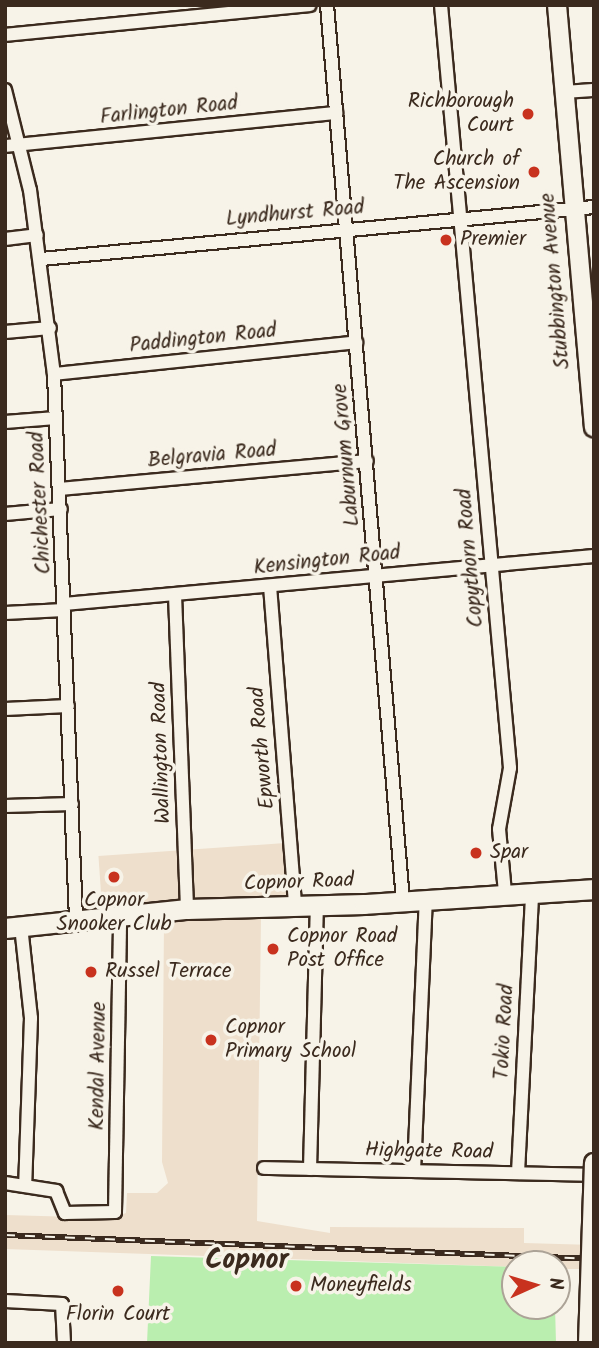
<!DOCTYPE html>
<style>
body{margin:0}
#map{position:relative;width:599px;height:1348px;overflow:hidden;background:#f7f3e8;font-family:Kalam,sans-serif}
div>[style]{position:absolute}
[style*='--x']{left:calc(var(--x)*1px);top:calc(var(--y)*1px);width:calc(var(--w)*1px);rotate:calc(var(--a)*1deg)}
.built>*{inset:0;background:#eedfcc;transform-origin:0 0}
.green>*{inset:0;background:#baeeaf}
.roads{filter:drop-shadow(2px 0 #3b2a1e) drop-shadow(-2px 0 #3b2a1e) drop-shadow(0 2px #3b2a1e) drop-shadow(0 -2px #3b2a1e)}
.street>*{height:12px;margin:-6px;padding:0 6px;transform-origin:6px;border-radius:6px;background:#f7f3e8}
.secondary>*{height:18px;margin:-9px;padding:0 9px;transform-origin:9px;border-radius:9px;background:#f7f3e8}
.primary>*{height:19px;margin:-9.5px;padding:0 9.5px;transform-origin:9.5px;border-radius:9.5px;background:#f7f3e8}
.rail>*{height:6px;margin-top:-3px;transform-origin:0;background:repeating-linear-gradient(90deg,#f7f3e8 0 10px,#3b2a1e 0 20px);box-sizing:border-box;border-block:2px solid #3b2a1e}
.bridges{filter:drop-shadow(2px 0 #3b2a1e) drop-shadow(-2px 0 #3b2a1e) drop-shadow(0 2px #3b2a1e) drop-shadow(0 -2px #3b2a1e)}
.secondary-bridge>*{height:18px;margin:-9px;padding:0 9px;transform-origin:9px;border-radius:9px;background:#f7f3e8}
.dots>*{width:19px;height:19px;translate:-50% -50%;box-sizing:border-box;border:4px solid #f7f3e8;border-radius:50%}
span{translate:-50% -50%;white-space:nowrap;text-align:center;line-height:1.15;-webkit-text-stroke:7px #f7f3e8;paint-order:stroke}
.poi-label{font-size:21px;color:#3b2a1e}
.right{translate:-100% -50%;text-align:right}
.left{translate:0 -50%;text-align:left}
.street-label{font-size:21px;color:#3b2a1e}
.district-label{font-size:28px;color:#3b2a1e;font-weight:700}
.frame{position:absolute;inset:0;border:7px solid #3b2a1e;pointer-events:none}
.north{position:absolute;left:501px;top:1250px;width:70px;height:70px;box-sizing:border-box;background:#f7f3e8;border:2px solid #aca397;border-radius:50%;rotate:86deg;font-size:19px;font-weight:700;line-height:28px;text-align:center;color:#3b2a1e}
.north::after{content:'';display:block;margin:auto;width:24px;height:32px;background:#c8321e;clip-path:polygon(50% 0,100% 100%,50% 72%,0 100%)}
</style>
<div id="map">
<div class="built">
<i style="left:285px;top:843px;width:55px;height:187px;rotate:86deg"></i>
<i style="clip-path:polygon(261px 918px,257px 1221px,330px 1233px,330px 1227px,524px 1228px,524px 1243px,594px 1245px,594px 1269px,557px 1269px,557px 1264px,515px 1267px,5px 1249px,5px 1215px,113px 1218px,126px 1213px,127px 1193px,157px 1193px,168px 1183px,162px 1162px,164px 921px)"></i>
</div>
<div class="green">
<i style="clip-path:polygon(151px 1256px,515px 1267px,515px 1306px,555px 1306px,556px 1343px,147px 1343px)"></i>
</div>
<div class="roads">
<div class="street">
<i style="--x:327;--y:5;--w:899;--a:85.15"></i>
<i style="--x:441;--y:5;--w:766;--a:84.83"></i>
<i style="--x:510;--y:768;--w:62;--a:100.2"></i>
<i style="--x:499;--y:829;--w:64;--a:84.6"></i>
<i style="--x:5;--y:35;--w:306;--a:-5.6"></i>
<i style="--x:5;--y:90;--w:103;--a:76"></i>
<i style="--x:30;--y:190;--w:186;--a:82.6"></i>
<i style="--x:54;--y:374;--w:546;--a:87.69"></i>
<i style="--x:563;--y:92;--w:31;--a:-4"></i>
<i style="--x:5;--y:146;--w:333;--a:-5.7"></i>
<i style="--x:5;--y:239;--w:32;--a:-7"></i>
<i style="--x:41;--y:259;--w:555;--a:-5.37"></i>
<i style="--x:5;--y:332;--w:45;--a:-5.1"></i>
<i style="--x:54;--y:374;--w:304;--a:-6"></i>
<i style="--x:5;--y:422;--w:51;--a:-4.5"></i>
<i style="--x:60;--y:489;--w:308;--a:-5.2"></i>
<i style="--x:5;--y:514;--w:56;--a:-5.1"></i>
<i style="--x:270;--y:586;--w:322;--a:85.5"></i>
<i style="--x:175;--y:595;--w:314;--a:87.8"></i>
<i style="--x:64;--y:604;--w:532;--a:-5.17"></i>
<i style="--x:5;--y:613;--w:59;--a:-2.9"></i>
<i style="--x:5;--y:709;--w:63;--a:-2.7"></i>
<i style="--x:5;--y:806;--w:67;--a:-1.7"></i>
<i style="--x:21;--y:926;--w:93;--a:83.8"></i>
<i style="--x:31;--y:1018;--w:168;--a:92"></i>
<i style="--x:264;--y:1168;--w:330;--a:1.2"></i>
<i style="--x:310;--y:1169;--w:263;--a:-88.5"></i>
<i style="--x:414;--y:1171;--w:273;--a:-87.5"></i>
<i style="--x:518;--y:1173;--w:280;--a:-87.1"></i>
<i style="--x:5;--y:1183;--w:52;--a:8.9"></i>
<i style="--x:56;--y:1191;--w:24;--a:68"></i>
<i style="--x:65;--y:1213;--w:50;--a:-1.1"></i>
<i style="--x:115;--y:1212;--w:297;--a:-89"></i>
<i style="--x:5;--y:1301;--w:57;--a:3"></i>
<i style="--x:62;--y:1304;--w:39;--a:87"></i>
</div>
<div class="secondary">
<i style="--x:557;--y:5;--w:424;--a:85"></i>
</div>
<div class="primary">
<i style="--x:5;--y:928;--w:183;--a:-6"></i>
<i style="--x:187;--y:909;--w:177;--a:-1.6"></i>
<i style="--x:364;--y:904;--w:230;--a:-3.7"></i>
</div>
</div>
<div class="rail">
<i style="--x:5;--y:1235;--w:589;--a:2.33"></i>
</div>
<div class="bridges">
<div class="secondary-bridge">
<i style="--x:588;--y:1343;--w:180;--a:-88.1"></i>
</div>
</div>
<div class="dots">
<i style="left:528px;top:114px;background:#c8321e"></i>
<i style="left:534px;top:172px;background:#c8321e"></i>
<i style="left:446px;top:240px;background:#c8321e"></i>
<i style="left:476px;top:853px;background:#c8321e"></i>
<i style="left:114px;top:877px;background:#c8321e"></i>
<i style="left:273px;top:949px;background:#c8321e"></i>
<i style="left:91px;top:972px;background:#c8321e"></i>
<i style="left:211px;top:1040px;background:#c8321e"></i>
<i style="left:296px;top:1286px;background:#c8321e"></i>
<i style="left:118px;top:1291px;background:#c8321e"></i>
</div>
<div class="poi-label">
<span class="right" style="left:514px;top:114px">Richborough<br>Court</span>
<span class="right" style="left:520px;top:172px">Church of<br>The Ascension</span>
<span class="left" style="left:460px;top:240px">Premier</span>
<span class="left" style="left:490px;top:853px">Spar</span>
<span style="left:114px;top:913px">Copnor<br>Snooker Club</span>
<span class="left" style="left:287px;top:949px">Copnor Road<br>Post Office</span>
<span class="left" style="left:105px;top:972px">Russel Terrace</span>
<span class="left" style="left:225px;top:1040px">Copnor<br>Primary School</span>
<span class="left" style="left:310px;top:1286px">Moneyfields</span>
<span style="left:118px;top:1315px">Florin Court</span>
</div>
<div class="street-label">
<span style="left:169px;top:111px;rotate:-6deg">Farlington Road</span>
<span style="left:295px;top:214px;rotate:-5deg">Lyndhurst Road</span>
<span style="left:556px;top:281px;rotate:-95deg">Stubbington Avenue</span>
<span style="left:203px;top:339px;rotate:-6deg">Paddington Road</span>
<span style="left:347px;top:455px;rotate:-95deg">Laburnum Grove</span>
<span style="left:212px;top:456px;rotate:-5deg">Belgravia Road</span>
<span style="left:41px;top:503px;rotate:-93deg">Chichester Road</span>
<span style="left:471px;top:558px;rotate:-95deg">Copythorn Road</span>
<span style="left:327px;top:561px;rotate:-6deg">Kensington Road</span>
<span style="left:263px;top:748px;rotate:-95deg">Epworth Road</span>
<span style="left:162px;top:753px;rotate:-92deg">Wallington Road</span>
<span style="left:299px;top:883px;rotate:-2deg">Copnor Road</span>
<span style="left:505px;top:1032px;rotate:-87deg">Tokio Road</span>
<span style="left:99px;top:1066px;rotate:-89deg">Kendal Avenue</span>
<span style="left:429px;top:1152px;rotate:1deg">Highgate Road</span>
</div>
<div class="district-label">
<span style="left:247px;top:1261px">Copnor</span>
</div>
<div class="frame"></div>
<div class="north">N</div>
</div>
